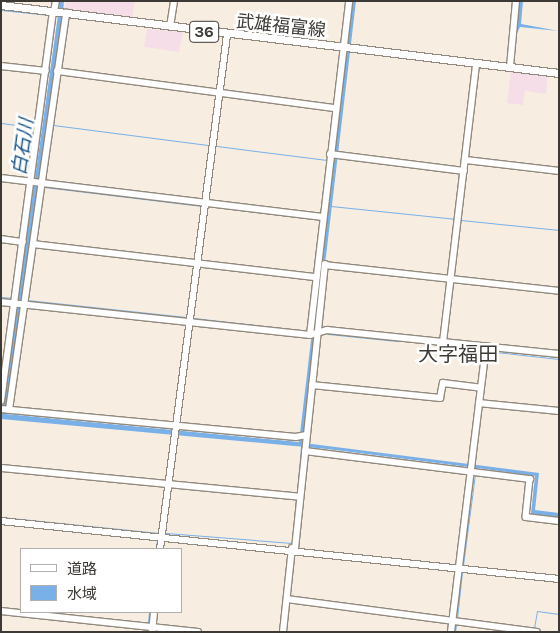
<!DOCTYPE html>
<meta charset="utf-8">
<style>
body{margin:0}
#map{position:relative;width:560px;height:633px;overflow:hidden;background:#f7eee1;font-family:Karla,"Noto Sans JP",sans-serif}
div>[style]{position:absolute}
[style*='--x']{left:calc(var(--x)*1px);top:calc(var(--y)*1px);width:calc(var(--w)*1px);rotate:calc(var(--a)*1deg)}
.commercial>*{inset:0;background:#f6dee8}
.water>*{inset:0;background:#7ab0e8}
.stream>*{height:1px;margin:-0.5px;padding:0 0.5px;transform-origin:0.5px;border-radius:0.5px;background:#7ab0e8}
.roads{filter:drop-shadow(1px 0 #91897d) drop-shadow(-1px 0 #91897d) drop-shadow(0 1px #91897d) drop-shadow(0 -1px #91897d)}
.minor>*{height:5.5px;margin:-2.75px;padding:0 2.75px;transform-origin:2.75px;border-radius:2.75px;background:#fff}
.major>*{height:7px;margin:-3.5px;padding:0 3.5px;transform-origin:3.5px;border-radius:3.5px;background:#fff}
span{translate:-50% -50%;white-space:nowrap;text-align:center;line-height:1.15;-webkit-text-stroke:5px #fff;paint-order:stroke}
.shield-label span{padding:1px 4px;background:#fff;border:1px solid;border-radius:4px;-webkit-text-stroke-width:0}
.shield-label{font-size:16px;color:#3d3a35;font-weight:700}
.street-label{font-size:18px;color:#3d3a35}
.water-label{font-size:19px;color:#1d5689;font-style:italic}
.quarter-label{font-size:20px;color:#3d3a35}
.frame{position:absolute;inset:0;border:2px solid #3d3a35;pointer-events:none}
.legend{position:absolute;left:20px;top:548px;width:162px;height:65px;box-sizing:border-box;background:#fff;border:1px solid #b1b0ae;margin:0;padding:6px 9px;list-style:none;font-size:15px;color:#3d3a35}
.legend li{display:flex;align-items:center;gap:10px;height:25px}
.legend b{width:25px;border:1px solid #b1b0ae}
</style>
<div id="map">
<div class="commercial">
<i style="clip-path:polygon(66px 1px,135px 1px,132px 19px,64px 11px)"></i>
<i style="clip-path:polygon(147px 29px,183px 32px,179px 52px,144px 47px)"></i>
<i style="clip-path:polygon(511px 70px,548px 74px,546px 94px,525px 91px,523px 105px,507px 103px)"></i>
</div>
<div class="water">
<i style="clip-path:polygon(60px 1px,64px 1px,62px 25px,6px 414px,299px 442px,351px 1px,356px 1px,304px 443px,539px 473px,535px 510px,559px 513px,559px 517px,531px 514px,535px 476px,477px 468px,475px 476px,475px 469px,469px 467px,327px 449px,1px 419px)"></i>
<i style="clip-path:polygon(519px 1px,523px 1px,521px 24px,559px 31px,520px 27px,516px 35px)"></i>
</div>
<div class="stream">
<i style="--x:1;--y:10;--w:49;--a:5.8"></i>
<i style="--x:1;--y:123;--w:34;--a:7"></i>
<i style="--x:53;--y:125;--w:156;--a:7.4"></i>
<i style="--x:217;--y:146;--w:111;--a:7.3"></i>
<i style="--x:44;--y:187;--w:159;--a:6.9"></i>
<i style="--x:208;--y:206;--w:114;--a:7.1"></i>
<i style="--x:331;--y:206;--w:126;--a:5.9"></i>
<i style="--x:461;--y:220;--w:99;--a:5.8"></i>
<i style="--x:1;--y:297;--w:12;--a:5"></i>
<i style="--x:27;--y:300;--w:160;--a:6.1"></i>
<i style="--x:194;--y:318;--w:115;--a:6.5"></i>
<i style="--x:328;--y:334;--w:69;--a:5.8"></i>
<i style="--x:405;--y:341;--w:79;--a:6.6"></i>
<i style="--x:487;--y:351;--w:72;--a:6.3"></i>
<i style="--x:297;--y:494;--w:48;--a:-85.2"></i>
<i style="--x:1;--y:517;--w:159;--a:5.8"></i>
<i style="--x:166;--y:533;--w:126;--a:4.5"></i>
<i style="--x:292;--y:543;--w:45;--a:-84.9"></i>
<i style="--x:156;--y:549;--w:9;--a:-84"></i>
<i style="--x:463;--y:565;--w:92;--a:-82.5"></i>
<i style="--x:457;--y:618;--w:46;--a:-83.8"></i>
<i style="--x:470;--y:620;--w:64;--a:7.1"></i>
<i style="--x:534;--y:628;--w:17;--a:-80"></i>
<i style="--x:537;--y:611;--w:22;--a:8"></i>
<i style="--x:148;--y:623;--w:11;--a:-85"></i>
<i style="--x:141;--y:629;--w:8;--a:7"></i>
<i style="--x:455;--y:632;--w:7;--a:-82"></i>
</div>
<div class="roads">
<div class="minor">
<i style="--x:54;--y:12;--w:11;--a:-80"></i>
<i style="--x:170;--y:27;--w:26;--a:-81"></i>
<i style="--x:1;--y:66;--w:45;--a:6.3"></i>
<i style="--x:510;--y:67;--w:66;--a:-84.8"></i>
<i style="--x:57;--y:71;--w:280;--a:7.6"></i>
<i style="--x:330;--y:154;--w:135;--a:7.2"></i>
<i style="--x:466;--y:160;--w:94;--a:6.7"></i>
<i style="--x:1;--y:178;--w:324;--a:6.9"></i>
<i style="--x:1;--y:239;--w:22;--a:8"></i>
<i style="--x:33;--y:244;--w:285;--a:6.7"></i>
<i style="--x:1;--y:302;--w:311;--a:6.1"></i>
<i style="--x:310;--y:335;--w:18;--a:-16"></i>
<i style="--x:327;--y:330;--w:233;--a:5.9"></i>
<i style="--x:310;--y:335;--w:336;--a:-83.3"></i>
<i style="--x:443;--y:342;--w:280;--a:-83.2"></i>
<i style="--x:312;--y:385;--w:129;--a:5.8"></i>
<i style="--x:440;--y:398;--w:15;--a:-79"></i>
<i style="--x:443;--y:383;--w:38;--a:7"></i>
<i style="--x:1;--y:401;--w:392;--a:-82.4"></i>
<i style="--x:479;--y:403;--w:80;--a:5.7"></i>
<i style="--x:1;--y:409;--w:296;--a:5.4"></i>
<i style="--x:296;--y:437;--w:10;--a:-11"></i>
<i style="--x:9;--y:410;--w:401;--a:-81.8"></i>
<i style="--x:305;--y:451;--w:227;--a:7.1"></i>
<i style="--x:530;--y:479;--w:38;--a:96"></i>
<i style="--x:526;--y:517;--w:33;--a:7"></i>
<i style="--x:1;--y:468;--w:300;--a:5.5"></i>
<i style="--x:1;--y:521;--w:561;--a:5.93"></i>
<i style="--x:160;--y:549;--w:518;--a:-82.57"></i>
<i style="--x:295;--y:549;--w:286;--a:-84"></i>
<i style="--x:325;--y:265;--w:235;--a:6.3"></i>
<i style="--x:287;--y:599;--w:252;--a:7.5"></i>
<i style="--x:1;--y:611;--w:198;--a:6.1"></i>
<i style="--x:152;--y:632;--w:20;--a:-84"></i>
<i style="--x:283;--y:632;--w:84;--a:-83.9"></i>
<i style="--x:451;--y:632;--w:287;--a:-83"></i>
</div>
<div class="major">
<i style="--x:1;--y:5;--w:562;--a:6.95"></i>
</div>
</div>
<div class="shield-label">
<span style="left:204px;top:32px">36</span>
</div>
<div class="street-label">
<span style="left:281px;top:26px;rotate:6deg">武雄福富線</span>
</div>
<div class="water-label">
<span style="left:24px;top:147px;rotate:-82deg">白石川</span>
</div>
<div class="quarter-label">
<span style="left:458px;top:354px">大字福田</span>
</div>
<div class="frame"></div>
<ul class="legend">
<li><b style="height:6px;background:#fff"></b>道路</li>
<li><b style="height:14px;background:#7ab0e8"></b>水域</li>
</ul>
</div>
